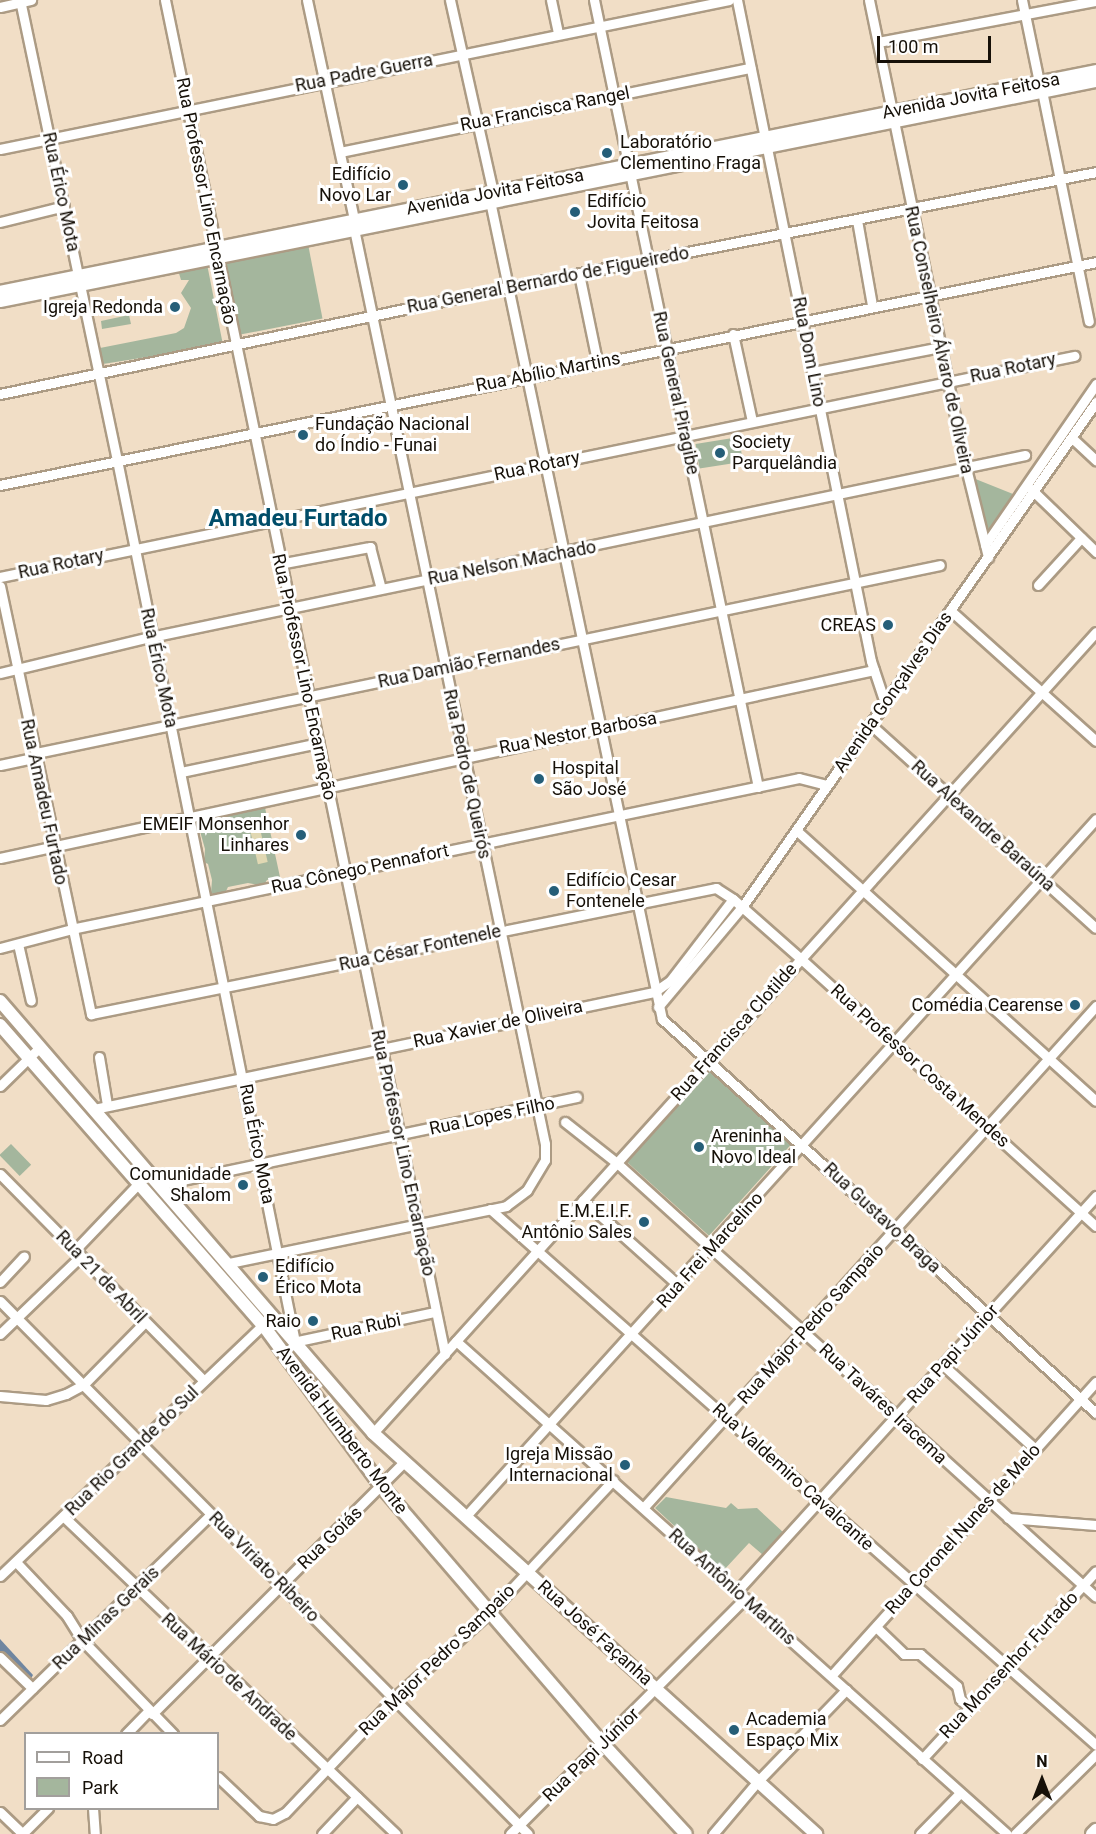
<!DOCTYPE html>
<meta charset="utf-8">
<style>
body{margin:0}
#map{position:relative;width:1096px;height:1834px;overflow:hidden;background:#f1dec6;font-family:Roboto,sans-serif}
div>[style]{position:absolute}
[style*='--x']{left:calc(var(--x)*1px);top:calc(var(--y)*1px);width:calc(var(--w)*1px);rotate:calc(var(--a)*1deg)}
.green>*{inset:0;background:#a4b69d;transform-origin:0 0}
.sand>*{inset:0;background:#e1d8b3;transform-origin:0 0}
.water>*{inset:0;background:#7086a0}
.roads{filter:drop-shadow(2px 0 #ac9b84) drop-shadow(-2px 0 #ac9b84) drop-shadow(0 2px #ac9b84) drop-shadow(0 -2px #ac9b84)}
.minor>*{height:9px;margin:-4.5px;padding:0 4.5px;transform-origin:4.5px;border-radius:4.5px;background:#fff}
.major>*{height:12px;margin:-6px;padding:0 6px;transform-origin:6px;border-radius:6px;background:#fff}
.dots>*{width:16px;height:16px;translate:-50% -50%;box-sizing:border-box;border:3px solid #fff;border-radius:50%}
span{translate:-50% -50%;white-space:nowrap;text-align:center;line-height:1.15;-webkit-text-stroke:6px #fff;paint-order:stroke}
.street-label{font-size:18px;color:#161008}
.poi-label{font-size:18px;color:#161008}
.left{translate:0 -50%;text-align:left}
.right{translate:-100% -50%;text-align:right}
.district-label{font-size:24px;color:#004d69;font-weight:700}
.legend{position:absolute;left:24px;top:1732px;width:195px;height:78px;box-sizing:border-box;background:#fff;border:2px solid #a29f9c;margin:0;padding:8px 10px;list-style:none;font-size:18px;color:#161008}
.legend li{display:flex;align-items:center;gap:12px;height:30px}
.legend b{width:30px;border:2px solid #a29f9c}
.north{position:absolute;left:1012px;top:1750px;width:60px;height:60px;-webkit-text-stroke:4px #fff;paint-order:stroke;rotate:0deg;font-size:16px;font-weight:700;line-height:24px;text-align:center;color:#161008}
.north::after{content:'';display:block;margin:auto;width:21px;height:27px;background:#161008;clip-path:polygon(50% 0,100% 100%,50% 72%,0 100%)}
.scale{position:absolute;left:877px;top:36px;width:114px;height:27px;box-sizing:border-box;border:3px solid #161008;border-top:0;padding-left:8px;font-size:18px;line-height:21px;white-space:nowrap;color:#161008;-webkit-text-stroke:4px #fff;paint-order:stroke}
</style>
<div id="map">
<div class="green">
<i style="left:308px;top:244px;width:76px;height:85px;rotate:79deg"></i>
<i style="clip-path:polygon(207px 264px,223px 345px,103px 364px,100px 348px,176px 333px,184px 328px,191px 308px,181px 293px,189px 280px,181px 280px,178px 270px)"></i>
<i style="clip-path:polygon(129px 315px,131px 324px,102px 329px,101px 321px)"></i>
<i style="left:739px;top:437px;width:25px;height:44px;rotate:81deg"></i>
<i style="clip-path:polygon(973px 478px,1013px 494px,987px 533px,984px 532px)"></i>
<i style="clip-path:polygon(264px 803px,280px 877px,267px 880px,263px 886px,248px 883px,228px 887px,225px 893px,217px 895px,211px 893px,212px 880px,208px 864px,204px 862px,205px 849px,196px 817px,253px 809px)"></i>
<i style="left:708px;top:1068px;width:113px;height:124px;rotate:42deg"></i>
<i style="left:11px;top:1144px;width:29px;height:16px;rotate:46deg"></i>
<i style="clip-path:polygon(666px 1497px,726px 1508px,731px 1503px,738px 1509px,757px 1508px,784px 1533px,763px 1555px,749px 1543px,723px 1571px,655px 1508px)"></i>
</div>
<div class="sand">
<i style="left:258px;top:820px;width:43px;height:10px;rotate:77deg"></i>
</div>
<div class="water">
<i style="clip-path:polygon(0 1639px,33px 1675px,29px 1682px,0 1653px)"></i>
</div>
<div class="roads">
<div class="minor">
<i style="--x:20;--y:0;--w:470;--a:78.1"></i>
<i style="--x:117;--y:460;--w:895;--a:78.59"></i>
<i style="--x:165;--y:0;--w:1383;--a:78.32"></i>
<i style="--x:307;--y:0;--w:225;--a:77.9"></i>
<i style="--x:450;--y:0;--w:197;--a:77.4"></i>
<i style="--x:551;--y:0;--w:34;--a:78"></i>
<i style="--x:594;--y:0;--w:804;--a:78.23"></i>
<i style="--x:737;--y:0;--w:674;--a:78.54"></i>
<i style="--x:871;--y:661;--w:44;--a:71.6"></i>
<i style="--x:869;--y:0;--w:113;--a:78.3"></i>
<i style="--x:1022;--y:0;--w:84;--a:78.3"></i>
<i style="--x:0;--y:7;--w:32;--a:-13"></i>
<i style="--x:878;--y:42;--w:222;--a:-10.7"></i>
<i style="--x:1042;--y:91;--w:235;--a:78.5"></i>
<i style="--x:894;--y:121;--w:354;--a:78.3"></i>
<i style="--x:966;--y:468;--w:92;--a:76.1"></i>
<i style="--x:0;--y:149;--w:744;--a:-11.55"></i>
<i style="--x:340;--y:152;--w:419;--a:-11.6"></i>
<i style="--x:490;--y:201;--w:836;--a:78.13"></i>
<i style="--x:662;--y:1019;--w:586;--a:42.23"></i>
<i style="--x:857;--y:220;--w:86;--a:80"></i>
<i style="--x:0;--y:222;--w:66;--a:-14"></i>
<i style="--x:579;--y:274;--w:89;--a:78.3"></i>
<i style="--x:733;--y:334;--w:89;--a:77.7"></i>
<i style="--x:812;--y:372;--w:131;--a:-11"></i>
<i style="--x:0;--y:394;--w:520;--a:-11.87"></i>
<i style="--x:509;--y:287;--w:598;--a:-11.08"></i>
<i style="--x:1072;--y:438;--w:33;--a:43"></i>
<i style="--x:0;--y:485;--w:1118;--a:-11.5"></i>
<i style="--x:1031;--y:489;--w:91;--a:44.1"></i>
<i style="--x:985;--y:545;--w:196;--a:-55.4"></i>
<i style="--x:279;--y:564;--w:93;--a:-10.6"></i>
<i style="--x:370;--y:547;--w:43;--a:75.3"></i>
<i style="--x:0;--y:577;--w:1097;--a:-11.63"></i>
<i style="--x:1038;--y:585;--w:64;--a:-47.5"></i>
<i style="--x:0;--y:586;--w:438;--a:78"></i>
<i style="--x:91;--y:1014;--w:638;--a:-11.4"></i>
<i style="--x:716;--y:888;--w:20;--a:33"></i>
<i style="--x:733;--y:899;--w:89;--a:41.4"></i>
<i style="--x:800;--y:958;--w:399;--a:42.2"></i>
<i style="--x:950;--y:610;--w:196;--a:41.9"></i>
<i style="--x:0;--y:673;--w:150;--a:-13.5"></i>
<i style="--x:146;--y:638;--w:898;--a:-11.76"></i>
<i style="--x:870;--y:724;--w:304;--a:42.1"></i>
<i style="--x:0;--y:765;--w:30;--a:-12"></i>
<i style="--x:29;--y:759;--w:14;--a:-30"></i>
<i style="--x:41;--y:752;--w:918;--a:-11.75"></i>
<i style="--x:181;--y:772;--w:141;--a:-11.9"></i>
<i style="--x:796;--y:830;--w:404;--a:42.1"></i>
<i style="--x:0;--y:858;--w:894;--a:-12.14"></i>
<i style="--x:18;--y:944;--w:58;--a:77.2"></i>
<i style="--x:0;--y:948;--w:79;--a:-14.7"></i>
<i style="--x:76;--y:928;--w:738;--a:-11.72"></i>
<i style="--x:799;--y:778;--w:29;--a:14"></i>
<i style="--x:658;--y:1007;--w:131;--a:-50"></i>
<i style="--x:742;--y:907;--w:617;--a:-54.97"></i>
<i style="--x:99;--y:1057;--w:49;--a:80.5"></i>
<i style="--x:0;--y:1086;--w:56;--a:-44.3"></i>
<i style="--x:94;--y:1109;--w:572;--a:-11.8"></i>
<i style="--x:654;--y:992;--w:19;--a:-35"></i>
<i style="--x:670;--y:981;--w:103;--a:-52.5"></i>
<i style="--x:565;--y:1122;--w:66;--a:38.3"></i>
<i style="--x:617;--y:1163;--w:646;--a:42.18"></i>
<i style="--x:0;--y:1174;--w:289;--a:45.4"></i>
<i style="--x:159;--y:1185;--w:427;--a:-11.9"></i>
<i style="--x:583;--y:1200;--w:127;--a:41.8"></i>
<i style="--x:490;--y:1209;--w:809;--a:41.49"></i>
<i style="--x:75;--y:1250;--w:91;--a:-46.3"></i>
<i style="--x:229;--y:1263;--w:283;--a:-11.6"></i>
<i style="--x:506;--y:1206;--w:26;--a:-37"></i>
<i style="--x:527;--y:1190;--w:35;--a:-59"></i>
<i style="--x:545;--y:1160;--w:16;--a:-90"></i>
<i style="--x:545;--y:1144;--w:935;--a:-101.79"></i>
<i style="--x:0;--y:1282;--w:35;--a:-47"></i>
<i style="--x:0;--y:1301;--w:750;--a:45.27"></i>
<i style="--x:0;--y:1334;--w:112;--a:-43.9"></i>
<i style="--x:298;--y:1341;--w:140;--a:-12"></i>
<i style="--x:456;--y:1341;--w:739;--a:41.82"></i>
<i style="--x:944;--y:1366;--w:122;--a:42.3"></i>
<i style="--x:0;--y:1396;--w:46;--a:5"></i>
<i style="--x:46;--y:1400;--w:21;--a:-17"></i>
<i style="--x:66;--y:1394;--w:19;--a:-28"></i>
<i style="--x:83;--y:1385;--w:88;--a:-45.5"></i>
<i style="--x:373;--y:1433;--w:1079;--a:-47.93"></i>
<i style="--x:644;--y:1507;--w:675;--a:-47.94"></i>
<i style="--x:64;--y:1517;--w:459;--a:43.7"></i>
<i style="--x:465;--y:1517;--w:941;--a:-47.89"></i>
<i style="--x:1008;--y:1518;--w:88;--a:4.5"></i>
<i style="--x:16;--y:1562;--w:74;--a:46.6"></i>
<i style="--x:67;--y:1616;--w:28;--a:58"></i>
<i style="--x:82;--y:1640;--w:131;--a:45.9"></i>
<i style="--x:0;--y:1576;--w:364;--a:-43.7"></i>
<i style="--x:737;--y:1591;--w:534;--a:-47.73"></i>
<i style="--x:876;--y:1627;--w:39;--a:44"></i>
<i style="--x:904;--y:1654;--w:16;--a:0"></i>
<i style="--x:920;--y:1654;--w:49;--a:40.9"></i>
<i style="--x:957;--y:1686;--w:13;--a:77"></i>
<i style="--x:960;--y:1699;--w:13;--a:39"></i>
<i style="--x:0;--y:1657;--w:45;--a:44.1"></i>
<i style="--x:831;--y:1676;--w:396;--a:-48"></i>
<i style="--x:152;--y:1714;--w:356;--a:-45"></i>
<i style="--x:0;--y:1720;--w:293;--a:-44.3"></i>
<i style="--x:126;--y:1734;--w:33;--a:-46"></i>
<i style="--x:922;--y:1759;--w:256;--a:-47.2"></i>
<i style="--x:218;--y:1777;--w:57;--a:43.6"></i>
<i style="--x:259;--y:1816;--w:14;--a:12"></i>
<i style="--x:273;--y:1819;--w:13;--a:-27"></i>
<i style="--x:285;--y:1813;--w:160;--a:-46.5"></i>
<i style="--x:395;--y:1697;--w:129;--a:-41.9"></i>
<i style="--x:491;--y:1611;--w:179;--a:-47"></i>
<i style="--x:93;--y:1808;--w:26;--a:86"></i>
<i style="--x:0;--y:1812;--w:30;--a:44"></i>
<i style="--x:22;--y:1834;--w:37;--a:-45"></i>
<i style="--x:322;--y:1834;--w:51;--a:-46.6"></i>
<i style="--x:510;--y:1834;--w:333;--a:-45.1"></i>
<i style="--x:713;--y:1834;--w:70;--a:-49.7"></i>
<i style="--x:758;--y:1781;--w:127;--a:-46"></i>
<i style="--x:920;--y:1834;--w:57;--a:-45.7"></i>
<i style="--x:1015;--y:1834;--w:114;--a:-44.6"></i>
</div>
<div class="major">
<i style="--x:0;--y:292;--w:1118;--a:-11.4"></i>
<i style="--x:0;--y:301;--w:1118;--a:-11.35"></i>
<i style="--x:0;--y:1001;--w:571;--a:49.19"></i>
<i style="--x:373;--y:1433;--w:598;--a:42.15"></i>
<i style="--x:0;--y:1025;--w:399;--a:48.8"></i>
<i style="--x:263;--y:1325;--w:201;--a:53.7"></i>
<i style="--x:382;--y:1487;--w:339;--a:49.3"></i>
<i style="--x:603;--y:1744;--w:122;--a:47.3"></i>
<i style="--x:1092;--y:1834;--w:6;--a:-45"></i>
</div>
</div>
<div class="dots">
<i style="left:607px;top:153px;background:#255e78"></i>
<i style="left:403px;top:185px;background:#255e78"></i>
<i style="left:575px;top:212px;background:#255e78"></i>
<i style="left:175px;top:307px;background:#255e78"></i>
<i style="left:303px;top:435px;background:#255e78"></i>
<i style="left:720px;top:453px;background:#255e78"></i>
<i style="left:888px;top:625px;background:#255e78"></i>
<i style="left:539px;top:779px;background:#255e78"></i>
<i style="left:301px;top:835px;background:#255e78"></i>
<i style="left:554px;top:891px;background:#255e78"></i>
<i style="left:1075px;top:1005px;background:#255e78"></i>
<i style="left:699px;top:1147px;background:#255e78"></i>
<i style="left:243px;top:1185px;background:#255e78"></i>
<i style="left:644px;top:1222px;background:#255e78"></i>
<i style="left:263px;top:1277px;background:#255e78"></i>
<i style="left:313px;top:1321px;background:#255e78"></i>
<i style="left:625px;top:1465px;background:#255e78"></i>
<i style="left:734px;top:1730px;background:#255e78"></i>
</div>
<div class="street-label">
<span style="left:364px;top:73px;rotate:-11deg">Rua Padre Guerra</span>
<span style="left:971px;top:96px;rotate:-11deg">Avenida Jovita Feitosa</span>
<span style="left:545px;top:109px;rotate:-11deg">Rua Francisca Rangel</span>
<span style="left:61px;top:192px;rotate:78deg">Rua Érico Mota</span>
<span style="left:495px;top:192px;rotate:-11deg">Avenida Jovita Feitosa</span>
<span style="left:206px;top:201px;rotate:79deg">Rua Professor Lino Encarnação</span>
<span style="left:548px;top:280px;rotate:-11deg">Rua General Bernardo de Figueiredo</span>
<span style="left:939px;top:340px;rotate:78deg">Rua Conselheiro Álvaro de Oliveira</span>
<span style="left:809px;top:352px;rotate:79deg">Rua Dom Lino</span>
<span style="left:1013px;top:368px;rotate:-12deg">Rua Rotary</span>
<span style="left:548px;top:372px;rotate:-11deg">Rua Abílio Martins</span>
<span style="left:676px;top:393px;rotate:78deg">Rua General Piragibe</span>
<span style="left:537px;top:466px;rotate:-12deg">Rua Rotary</span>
<span style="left:512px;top:563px;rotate:-11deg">Rua Nelson Machado</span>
<span style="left:61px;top:564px;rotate:-12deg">Rua Rotary</span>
<span style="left:469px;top:663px;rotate:-12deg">Rua Damião Fernandes</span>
<span style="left:159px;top:668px;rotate:78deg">Rua Érico Mota</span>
<span style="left:304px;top:677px;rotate:78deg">Rua Professor Lino Encarnação</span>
<span style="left:893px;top:692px;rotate:-55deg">Avenida Gonçalves Dias</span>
<span style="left:578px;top:733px;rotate:-11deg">Rua Nestor Barbosa</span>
<span style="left:467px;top:774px;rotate:78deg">Rua Pedro de Queirós</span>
<span style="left:44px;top:802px;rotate:78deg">Rua Amadeu Furtado</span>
<span style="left:983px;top:826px;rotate:42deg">Rua Alexandre Baraúna</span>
<span style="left:360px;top:869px;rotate:-12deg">Rua Cônego Pennafort</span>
<span style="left:420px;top:948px;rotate:-12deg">Rua César Fontenele</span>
<span style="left:498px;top:1024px;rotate:-12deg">Rua Xavier de Oliveira</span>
<span style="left:734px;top:1032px;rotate:-48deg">Rua Francisca Clotilde</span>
<span style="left:920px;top:1066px;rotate:42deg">Rua Professor Costa Mendes</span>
<span style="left:492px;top:1116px;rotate:-12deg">Rua Lopes Filho</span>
<span style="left:257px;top:1144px;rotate:79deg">Rua Érico Mota</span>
<span style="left:403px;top:1153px;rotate:78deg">Rua Professor Lino Encarnação</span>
<span style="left:882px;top:1218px;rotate:43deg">Rua Gustavo Braga</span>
<span style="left:710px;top:1250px;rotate:-48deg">Rua Frei Marcelino</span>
<span style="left:101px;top:1277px;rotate:46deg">Rua 21 de Abril</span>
<span style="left:811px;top:1324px;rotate:-48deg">Rua Major Pedro Sampaio</span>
<span style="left:366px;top:1327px;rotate:-12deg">Rua Rubi</span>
<span style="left:953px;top:1354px;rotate:-48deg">Rua Papi Júnior</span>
<span style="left:883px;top:1404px;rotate:43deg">Rua Taváres Iracema</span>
<span style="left:342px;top:1430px;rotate:53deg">Avenida Humberto Monte</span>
<span style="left:132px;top:1451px;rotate:-44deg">Rua Rio Grande do Sul</span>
<span style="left:793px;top:1477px;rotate:42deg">Rua Valdemiro Cavalcante</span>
<span style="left:963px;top:1529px;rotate:-48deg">Rua Coronel Nunes de Melo</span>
<span style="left:330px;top:1538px;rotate:-44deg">Rua Goiás</span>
<span style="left:264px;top:1567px;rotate:45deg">Rua Viriato Ribeiro</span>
<span style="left:732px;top:1587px;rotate:42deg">Rua Antônio Martins</span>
<span style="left:106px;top:1618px;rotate:-44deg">Rua Minas Gerais</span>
<span style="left:595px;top:1633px;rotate:42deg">Rua José Façanha</span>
<span style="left:437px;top:1660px;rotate:-44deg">Rua Major Pedro Sampaio</span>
<span style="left:1009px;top:1665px;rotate:-47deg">Rua Monsenhor Furtado</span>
<span style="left:229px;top:1677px;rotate:43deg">Rua Mário de Andrade</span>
<span style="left:591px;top:1755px;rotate:-44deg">Rua Papi Júnior</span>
</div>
<div class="poi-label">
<span class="left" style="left:620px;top:153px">Laboratório<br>Clementino Fraga</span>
<span class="right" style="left:391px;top:185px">Edifício<br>Novo Lar</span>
<span class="left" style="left:587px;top:212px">Edifício<br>Jovita Feitosa</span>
<span class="right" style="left:163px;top:307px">Igreja Redonda</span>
<span class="left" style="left:315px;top:435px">Fundação Nacional<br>do Índio - Funai</span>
<span class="left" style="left:732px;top:453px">Society<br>Parquelândia</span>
<span class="right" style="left:876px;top:625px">CREAS</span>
<span class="left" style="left:552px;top:779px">Hospital<br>São José</span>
<span class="right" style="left:289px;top:835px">EMEIF Monsenhor<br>Linhares</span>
<span class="left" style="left:566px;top:891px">Edifício Cesar<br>Fontenele</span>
<span class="right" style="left:1063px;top:1005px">Comédia Cearense</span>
<span class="left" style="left:711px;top:1147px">Areninha<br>Novo Ideal</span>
<span class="right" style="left:231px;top:1185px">Comunidade<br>Shalom</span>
<span class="right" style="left:632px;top:1222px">E.M.E.I.F.<br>Antônio Sales</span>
<span class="left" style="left:275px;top:1277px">Edifício<br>Érico Mota</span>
<span class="right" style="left:301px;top:1321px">Raio</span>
<span class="right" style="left:613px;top:1465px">Igreja Missão<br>Internacional</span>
<span class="left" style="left:746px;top:1730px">Academia<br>Espaço Mix</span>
</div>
<div class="district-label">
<span style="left:298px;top:519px">Amadeu Furtado</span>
</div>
<ul class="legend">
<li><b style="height:8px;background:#fff"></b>Road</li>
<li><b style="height:16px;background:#a4b69d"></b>Park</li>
</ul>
<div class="north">N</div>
<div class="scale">100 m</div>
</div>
